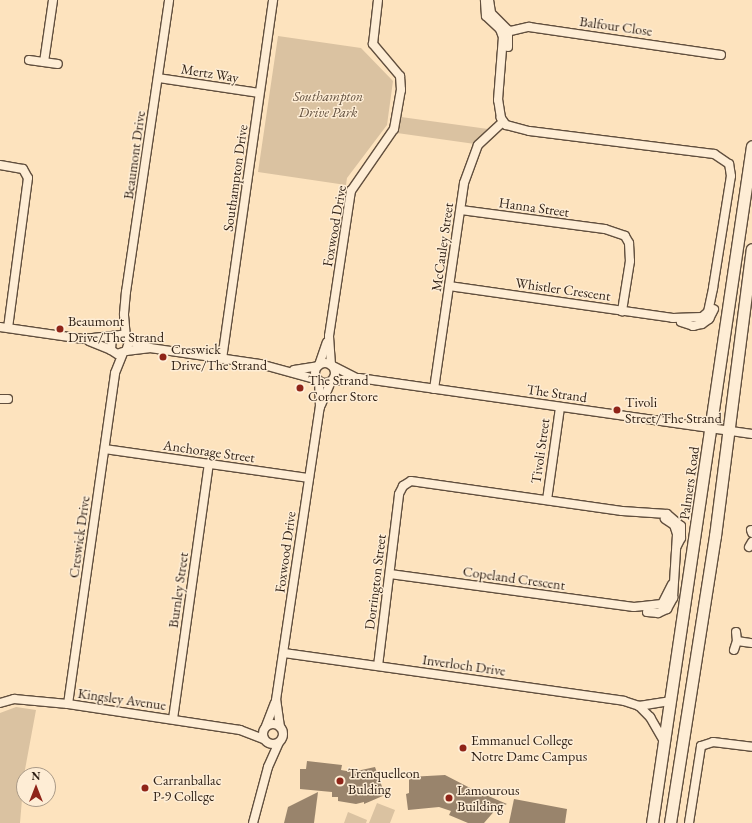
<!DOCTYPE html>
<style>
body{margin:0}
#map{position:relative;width:752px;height:823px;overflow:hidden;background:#fde3be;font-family:"EB Garamond",serif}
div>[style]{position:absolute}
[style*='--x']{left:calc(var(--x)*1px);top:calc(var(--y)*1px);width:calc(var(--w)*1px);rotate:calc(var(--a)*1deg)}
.green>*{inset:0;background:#dac2a1}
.building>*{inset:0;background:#99846c}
.roads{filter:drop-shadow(1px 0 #614f3e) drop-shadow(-1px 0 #614f3e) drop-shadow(0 1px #614f3e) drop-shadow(0 -1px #614f3e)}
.minor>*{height:8px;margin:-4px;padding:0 4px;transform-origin:4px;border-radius:4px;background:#feedd5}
.minor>.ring{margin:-4px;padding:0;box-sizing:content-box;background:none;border:8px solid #feedd5;border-radius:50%}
.secondary>*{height:11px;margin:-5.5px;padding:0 5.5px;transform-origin:5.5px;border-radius:5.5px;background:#feedd5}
.dots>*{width:11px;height:11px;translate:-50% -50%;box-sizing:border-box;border:2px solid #feedd5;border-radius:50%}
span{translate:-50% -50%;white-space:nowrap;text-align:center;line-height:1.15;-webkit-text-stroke:3px #feedd5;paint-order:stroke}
.street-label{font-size:14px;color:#2d1e13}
.park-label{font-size:14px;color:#614f3e;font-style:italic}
.poi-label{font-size:14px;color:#2d1e13}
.left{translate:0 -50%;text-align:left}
.north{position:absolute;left:16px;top:767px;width:40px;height:40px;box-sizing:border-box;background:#feedd5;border:1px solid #aa9a87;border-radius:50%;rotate:0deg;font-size:11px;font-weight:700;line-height:16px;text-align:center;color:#2d1e13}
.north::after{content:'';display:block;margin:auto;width:14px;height:18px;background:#8f2418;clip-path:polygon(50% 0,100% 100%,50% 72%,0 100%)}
</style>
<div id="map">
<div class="green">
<i style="clip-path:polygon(278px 36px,361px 48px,393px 81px,387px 125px,347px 178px,346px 185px,258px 172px)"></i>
<i style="clip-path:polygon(401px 117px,488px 129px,475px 144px,397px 133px)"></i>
<i style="clip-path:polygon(16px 707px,36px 710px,24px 775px,20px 823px,0 823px,0 713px)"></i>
<i style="clip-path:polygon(377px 803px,395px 810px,390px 823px,369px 823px)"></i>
<i style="clip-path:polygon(348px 812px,367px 820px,366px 823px,344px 823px)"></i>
</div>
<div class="building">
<i style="clip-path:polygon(307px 761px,342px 765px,341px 770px,352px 772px,375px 767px,385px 795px,364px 804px,364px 802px,356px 804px,338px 801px,338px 797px,332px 797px,332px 792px,300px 789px,300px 769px,306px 769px)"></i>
<i style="clip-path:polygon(445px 775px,472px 789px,507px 804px,497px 808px,484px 823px,468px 823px,449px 815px,451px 811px,439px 807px,408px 810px,406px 794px,409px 793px,409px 777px)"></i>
<i style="clip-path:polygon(318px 792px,314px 823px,284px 823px,288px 807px)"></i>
<i style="clip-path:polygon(514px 799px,567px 809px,565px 823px,509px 823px)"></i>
</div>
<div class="roads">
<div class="minor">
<i style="--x:489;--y:0;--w:13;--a:81"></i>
<i style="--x:491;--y:13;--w:24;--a:45"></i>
<i style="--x:508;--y:30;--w:17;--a:90"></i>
<i style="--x:502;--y:33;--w:28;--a:-13"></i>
<i style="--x:529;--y:27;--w:194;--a:8.3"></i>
<i style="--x:29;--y:60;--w:29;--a:8"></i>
<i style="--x:44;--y:62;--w:63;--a:-81.7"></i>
<i style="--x:158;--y:78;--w:102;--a:8.4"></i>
<i style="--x:0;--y:165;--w:23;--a:10"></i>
<i style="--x:23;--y:169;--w:10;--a:61"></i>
<i style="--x:28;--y:178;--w:151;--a:97.6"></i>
<i style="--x:461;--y:210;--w:145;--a:7.5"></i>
<i style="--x:605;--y:229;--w:21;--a:19"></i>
<i style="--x:625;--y:236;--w:8;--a:60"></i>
<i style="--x:629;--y:243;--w:18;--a:87"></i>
<i style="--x:630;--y:261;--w:51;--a:99.1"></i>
<i style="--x:449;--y:286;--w:226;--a:8.1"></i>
<i style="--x:673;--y:318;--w:29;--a:-2"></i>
<i style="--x:702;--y:317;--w:8;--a:-40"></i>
<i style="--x:708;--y:312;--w:25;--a:-78"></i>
<i style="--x:713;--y:288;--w:113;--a:-80.9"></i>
<i style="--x:731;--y:176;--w:12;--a:-99"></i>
<i style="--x:729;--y:164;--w:18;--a:-146"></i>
<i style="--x:714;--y:154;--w:186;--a:-172.9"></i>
<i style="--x:529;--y:131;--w:24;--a:-165"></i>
<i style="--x:506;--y:125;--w:9;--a:-126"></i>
<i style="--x:501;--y:118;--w:18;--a:-99"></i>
<i style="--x:498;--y:100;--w:63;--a:-85.5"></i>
<i style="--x:503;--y:37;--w:9;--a:-111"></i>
<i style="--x:500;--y:29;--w:19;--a:-137"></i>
<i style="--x:486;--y:16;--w:16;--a:-94"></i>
<i style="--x:681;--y:322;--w:13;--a:18"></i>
<i style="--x:693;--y:326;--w:9;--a:-13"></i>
<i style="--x:702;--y:324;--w:9;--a:-36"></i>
<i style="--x:709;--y:319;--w:11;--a:-63"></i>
<i style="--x:0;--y:327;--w:84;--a:8.2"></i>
<i style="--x:83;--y:339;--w:38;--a:-6"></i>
<i style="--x:121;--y:335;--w:11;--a:41"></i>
<i style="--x:129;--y:342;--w:9;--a:108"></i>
<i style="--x:126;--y:351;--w:9;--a:162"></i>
<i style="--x:117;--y:354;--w:7;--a:-146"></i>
<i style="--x:111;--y:350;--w:13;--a:-86"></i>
<i style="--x:126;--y:338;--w:24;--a:-95"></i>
<i style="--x:124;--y:314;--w:22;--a:-85"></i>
<i style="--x:126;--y:292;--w:295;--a:-81.6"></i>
<i style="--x:128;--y:340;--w:23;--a:20"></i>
<i style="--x:150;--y:348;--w:111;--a:8.3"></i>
<i style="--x:260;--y:364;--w:60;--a:15.4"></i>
<i style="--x:89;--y:341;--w:24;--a:22"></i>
<i style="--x:126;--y:351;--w:23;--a:-7"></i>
<i style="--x:222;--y:359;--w:363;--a:-81.9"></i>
<i class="ring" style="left:315px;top:363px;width:12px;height:12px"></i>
<i style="--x:319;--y:365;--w:24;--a:-71"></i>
<i style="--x:331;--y:365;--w:29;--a:-94"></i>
<i style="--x:329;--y:336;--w:147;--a:-81.4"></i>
<i style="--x:351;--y:191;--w:75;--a:-55.3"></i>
<i style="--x:394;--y:129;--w:40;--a:-80"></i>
<i style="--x:401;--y:90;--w:14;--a:-94"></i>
<i style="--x:400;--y:76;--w:42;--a:-130.2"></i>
<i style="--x:373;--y:44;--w:44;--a:-83.5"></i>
<i style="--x:333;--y:366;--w:27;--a:27"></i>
<i style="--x:294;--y:370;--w:24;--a:-9"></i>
<i style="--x:332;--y:381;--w:27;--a:-6"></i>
<i style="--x:359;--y:378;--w:397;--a:8.1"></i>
<i style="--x:434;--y:389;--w:208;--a:-81.7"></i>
<i style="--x:464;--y:183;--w:40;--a:-69.8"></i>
<i style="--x:478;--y:145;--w:34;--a:-43"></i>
<i style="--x:0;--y:399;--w:8;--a:0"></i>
<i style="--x:321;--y:405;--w:25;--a:-67"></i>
<i style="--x:105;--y:449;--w:206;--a:8.1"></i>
<i style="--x:547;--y:500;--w:94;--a:-82"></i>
<i style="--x:751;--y:530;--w:3;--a:72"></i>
<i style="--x:749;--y:547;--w:6;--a:-59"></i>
<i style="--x:390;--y:574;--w:246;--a:7.7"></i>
<i style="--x:634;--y:607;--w:28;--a:-6"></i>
<i style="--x:662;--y:604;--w:22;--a:-63"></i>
<i style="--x:647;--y:612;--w:11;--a:5"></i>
<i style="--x:658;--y:613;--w:10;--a:-24"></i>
<i style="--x:667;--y:609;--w:13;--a:-61"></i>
<i style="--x:673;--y:598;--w:64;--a:-86.4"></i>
<i style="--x:677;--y:534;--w:9;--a:-108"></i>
<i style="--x:674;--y:525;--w:11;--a:-146"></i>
<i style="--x:737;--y:641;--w:15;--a:8"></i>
<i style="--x:734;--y:650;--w:9;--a:-72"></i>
<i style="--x:737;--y:641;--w:9;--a:-96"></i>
<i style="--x:284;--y:653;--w:343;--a:8"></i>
<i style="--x:624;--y:701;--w:16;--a:18"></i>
<i style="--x:639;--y:706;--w:31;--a:-9"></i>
<i style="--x:378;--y:666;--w:173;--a:-83"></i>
<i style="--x:399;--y:494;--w:9;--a:-63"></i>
<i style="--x:403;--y:486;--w:9;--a:-32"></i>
<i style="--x:411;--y:481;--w:213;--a:8.1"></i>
<i style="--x:622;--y:511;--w:45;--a:3.8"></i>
<i style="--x:667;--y:514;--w:18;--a:41"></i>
<i style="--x:681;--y:526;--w:12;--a:90"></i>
<i style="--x:681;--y:538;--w:9;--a:117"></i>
<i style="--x:0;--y:703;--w:15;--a:-16"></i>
<i style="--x:14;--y:699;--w:54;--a:5.3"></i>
<i style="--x:68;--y:704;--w:174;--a:8.6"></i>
<i style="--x:240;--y:730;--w:25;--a:21"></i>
<i style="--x:68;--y:704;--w:334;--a:-81.9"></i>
<i style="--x:115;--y:373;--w:22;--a:-68"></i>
<i style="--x:639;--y:706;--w:16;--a:45"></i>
<i style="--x:650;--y:717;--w:28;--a:60"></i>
<i style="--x:173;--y:719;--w:258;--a:-82"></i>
<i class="ring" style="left:263px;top:724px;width:12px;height:12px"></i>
<i style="--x:266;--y:726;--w:25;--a:-69"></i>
<i style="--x:280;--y:727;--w:27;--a:-98"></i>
<i style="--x:276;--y:700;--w:296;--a:-81.5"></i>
<i style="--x:320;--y:407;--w:25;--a:-92"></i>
<i style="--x:253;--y:823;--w:58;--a:-75"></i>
<i style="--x:268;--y:767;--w:27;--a:-66"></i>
<i style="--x:689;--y:823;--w:78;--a:-81.1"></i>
<i style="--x:701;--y:746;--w:13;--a:-18"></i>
<i style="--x:713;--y:742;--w:39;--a:7"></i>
</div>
<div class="secondary">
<i style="--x:652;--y:823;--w:684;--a:-81.6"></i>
<i style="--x:670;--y:823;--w:291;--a:-81.1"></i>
<i style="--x:715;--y:536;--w:289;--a:-82.7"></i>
</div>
</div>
<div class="dots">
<i style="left:60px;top:329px;background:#8f2418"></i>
<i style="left:163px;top:357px;background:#8f2418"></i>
<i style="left:300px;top:388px;background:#8f2418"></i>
<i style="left:617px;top:410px;background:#8f2418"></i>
<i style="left:463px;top:748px;background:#8f2418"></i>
<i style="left:340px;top:781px;background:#8f2418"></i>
<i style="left:145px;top:788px;background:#8f2418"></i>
<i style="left:449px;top:798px;background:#8f2418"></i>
</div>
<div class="street-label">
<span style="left:616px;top:26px;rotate:8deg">Balfour Close</span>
<span style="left:210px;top:73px;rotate:9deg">Mertz Way</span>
<span style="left:134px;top:155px;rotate:-82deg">Beaumont Drive</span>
<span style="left:235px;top:178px;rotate:-82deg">Southampton Drive</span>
<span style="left:534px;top:207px;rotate:8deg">Hanna Street</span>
<span style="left:334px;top:226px;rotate:-80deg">Foxwood Drive</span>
<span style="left:442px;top:247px;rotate:-82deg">McCauley Street</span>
<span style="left:563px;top:289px;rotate:8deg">Whistler Crescent</span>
<span style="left:557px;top:393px;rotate:8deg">The Strand</span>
<span style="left:209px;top:451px;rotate:8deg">Anchorage Street</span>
<span style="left:540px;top:451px;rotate:-82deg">Tivoli Street</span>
<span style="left:689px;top:483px;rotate:-82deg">Palmers Road</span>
<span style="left:79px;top:537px;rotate:-82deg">Creswick Drive</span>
<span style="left:285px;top:552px;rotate:-82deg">Foxwood Drive</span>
<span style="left:514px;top:578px;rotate:8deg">Copeland Crescent</span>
<span style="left:375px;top:582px;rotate:-83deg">Dorrington Street</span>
<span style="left:178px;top:590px;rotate:-82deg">Burnley Street</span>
<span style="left:464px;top:665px;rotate:8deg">Inverloch Drive</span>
<span style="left:122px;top:699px;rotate:8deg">Kingsley Avenue</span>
</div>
<div class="park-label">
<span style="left:328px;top:104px">Southampton<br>Drive Park</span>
</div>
<div class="poi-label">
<span class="left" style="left:68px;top:329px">Beaumont<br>Drive/The Strand</span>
<span class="left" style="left:171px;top:357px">Creswick<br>Drive/The Strand</span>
<span class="left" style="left:308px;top:388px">The Strand<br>Corner Store</span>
<span class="left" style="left:625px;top:410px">Tivoli<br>Street/The Strand</span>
<span class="left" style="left:471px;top:748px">Emmanuel College<br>Notre Dame Campus</span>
<span class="left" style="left:348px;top:781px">Trenquelleon<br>Bulding</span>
<span class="left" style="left:153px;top:788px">Carranballac<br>P-9 College</span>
<span class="left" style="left:457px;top:798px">Lamourous<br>Building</span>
</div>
<div class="north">N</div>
</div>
